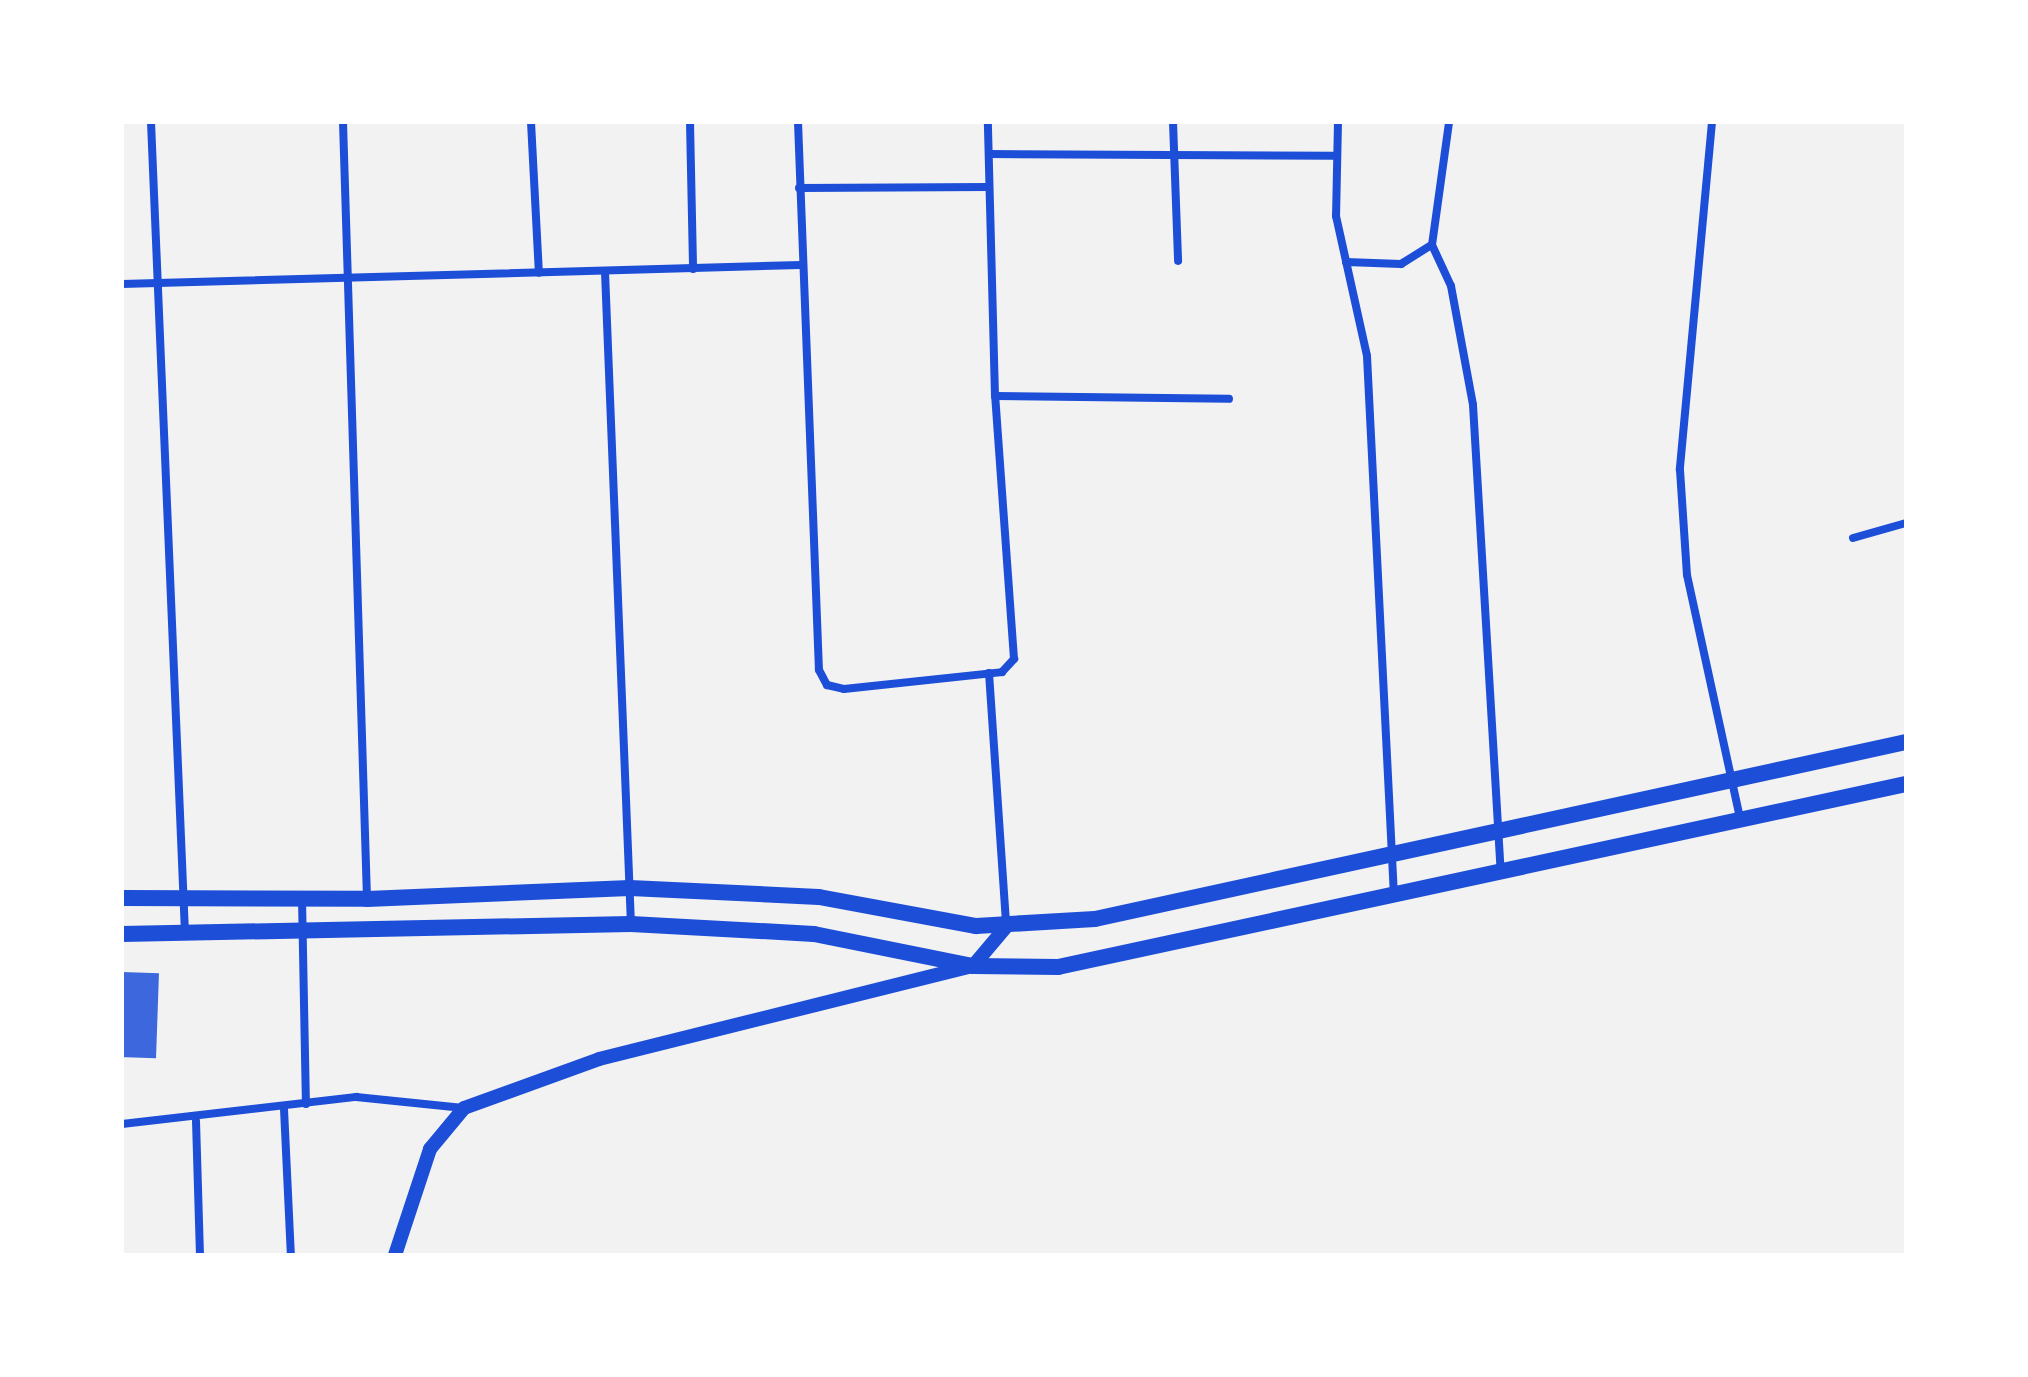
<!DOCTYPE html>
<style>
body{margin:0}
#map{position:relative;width:2028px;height:1377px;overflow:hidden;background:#f2f2f2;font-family:Bitter,serif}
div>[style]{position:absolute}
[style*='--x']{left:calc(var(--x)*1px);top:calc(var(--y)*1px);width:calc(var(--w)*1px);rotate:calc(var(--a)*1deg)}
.building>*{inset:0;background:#3d67dc;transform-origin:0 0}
.minor>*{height:8px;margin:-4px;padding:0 4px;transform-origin:4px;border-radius:4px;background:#1d4ed8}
.tertiary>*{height:14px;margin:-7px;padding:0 7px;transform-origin:7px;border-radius:7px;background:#1d4ed8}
.secondary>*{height:16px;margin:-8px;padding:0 8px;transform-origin:8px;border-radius:8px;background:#1d4ed8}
span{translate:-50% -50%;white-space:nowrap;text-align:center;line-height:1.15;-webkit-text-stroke:8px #fff;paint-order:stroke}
.frame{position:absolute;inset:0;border:124px solid #fff;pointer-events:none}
</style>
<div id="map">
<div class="building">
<i style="left:122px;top:972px;width:37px;height:85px;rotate:2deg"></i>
</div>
<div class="minor">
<i style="--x:151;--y:122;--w:811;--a:87.6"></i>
<i style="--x:343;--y:122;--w:777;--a:88.23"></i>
<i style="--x:531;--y:122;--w:151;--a:87"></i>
<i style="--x:690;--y:122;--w:147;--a:88.8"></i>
<i style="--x:798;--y:122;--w:548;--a:87.81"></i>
<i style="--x:819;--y:670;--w:17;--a:62"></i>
<i style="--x:827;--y:685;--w:17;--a:13"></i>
<i style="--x:844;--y:689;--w:159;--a:-6.1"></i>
<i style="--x:1002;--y:672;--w:18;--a:-47"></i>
<i style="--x:1014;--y:659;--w:264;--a:-94.1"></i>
<i style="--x:995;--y:396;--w:274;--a:-91.5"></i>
<i style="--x:1173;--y:122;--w:139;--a:87.9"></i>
<i style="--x:1338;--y:122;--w:94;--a:91.2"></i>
<i style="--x:1336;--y:216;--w:143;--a:77.5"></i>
<i style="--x:1367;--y:356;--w:541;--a:87.14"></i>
<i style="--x:1712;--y:122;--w:349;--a:95.3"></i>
<i style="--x:1680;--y:470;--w:105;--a:86.2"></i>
<i style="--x:1687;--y:575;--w:253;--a:77.7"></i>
<i style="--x:989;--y:154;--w:345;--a:0.3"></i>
<i style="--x:799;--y:188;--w:190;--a:-0.3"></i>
<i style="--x:1432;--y:245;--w:45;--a:65.1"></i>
<i style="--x:1451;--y:286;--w:121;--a:79.5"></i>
<i style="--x:1473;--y:405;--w:469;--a:86.6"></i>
<i style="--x:1346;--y:262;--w:55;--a:2.1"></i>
<i style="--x:1401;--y:264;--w:36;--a:-32"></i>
<i style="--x:1432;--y:245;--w:124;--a:-82.1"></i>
<i style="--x:605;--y:272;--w:653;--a:87.72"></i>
<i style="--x:122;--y:284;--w:679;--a:-1.6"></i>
<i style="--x:995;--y:396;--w:234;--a:0.7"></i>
<i style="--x:1853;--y:538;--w:55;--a:-15.8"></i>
<i style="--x:989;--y:673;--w:252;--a:86.1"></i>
<i style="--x:302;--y:899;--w:205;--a:88.9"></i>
<i style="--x:284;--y:1109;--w:146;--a:87.3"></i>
<i style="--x:196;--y:1121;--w:134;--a:88.3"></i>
<i style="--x:122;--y:1124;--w:236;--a:-6.6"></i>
<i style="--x:356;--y:1097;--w:108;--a:5.9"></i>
</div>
<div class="tertiary">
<i style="--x:395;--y:1255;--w:112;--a:-71.7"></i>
<i style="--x:430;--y:1149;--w:53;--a:-50.3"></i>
<i style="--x:464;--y:1108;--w:144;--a:-19.9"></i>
<i style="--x:599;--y:1059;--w:385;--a:-14"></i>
<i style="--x:973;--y:966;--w:51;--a:-49.8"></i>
</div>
<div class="secondary">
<i style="--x:122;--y:898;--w:245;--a:0.2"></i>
<i style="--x:367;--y:899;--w:263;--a:-2.4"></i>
<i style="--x:630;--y:888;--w:189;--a:2.7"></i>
<i style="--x:819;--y:897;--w:160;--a:10.5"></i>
<i style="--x:976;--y:926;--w:119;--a:-3.4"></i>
<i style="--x:1095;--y:919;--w:830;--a:-12.31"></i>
<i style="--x:122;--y:934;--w:509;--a:-1.13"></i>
<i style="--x:631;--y:924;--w:183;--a:3.1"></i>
<i style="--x:814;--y:934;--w:162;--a:11.4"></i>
<i style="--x:973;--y:966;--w:85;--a:0.7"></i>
<i style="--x:1058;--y:967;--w:868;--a:-12.18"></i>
</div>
<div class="frame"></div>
</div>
